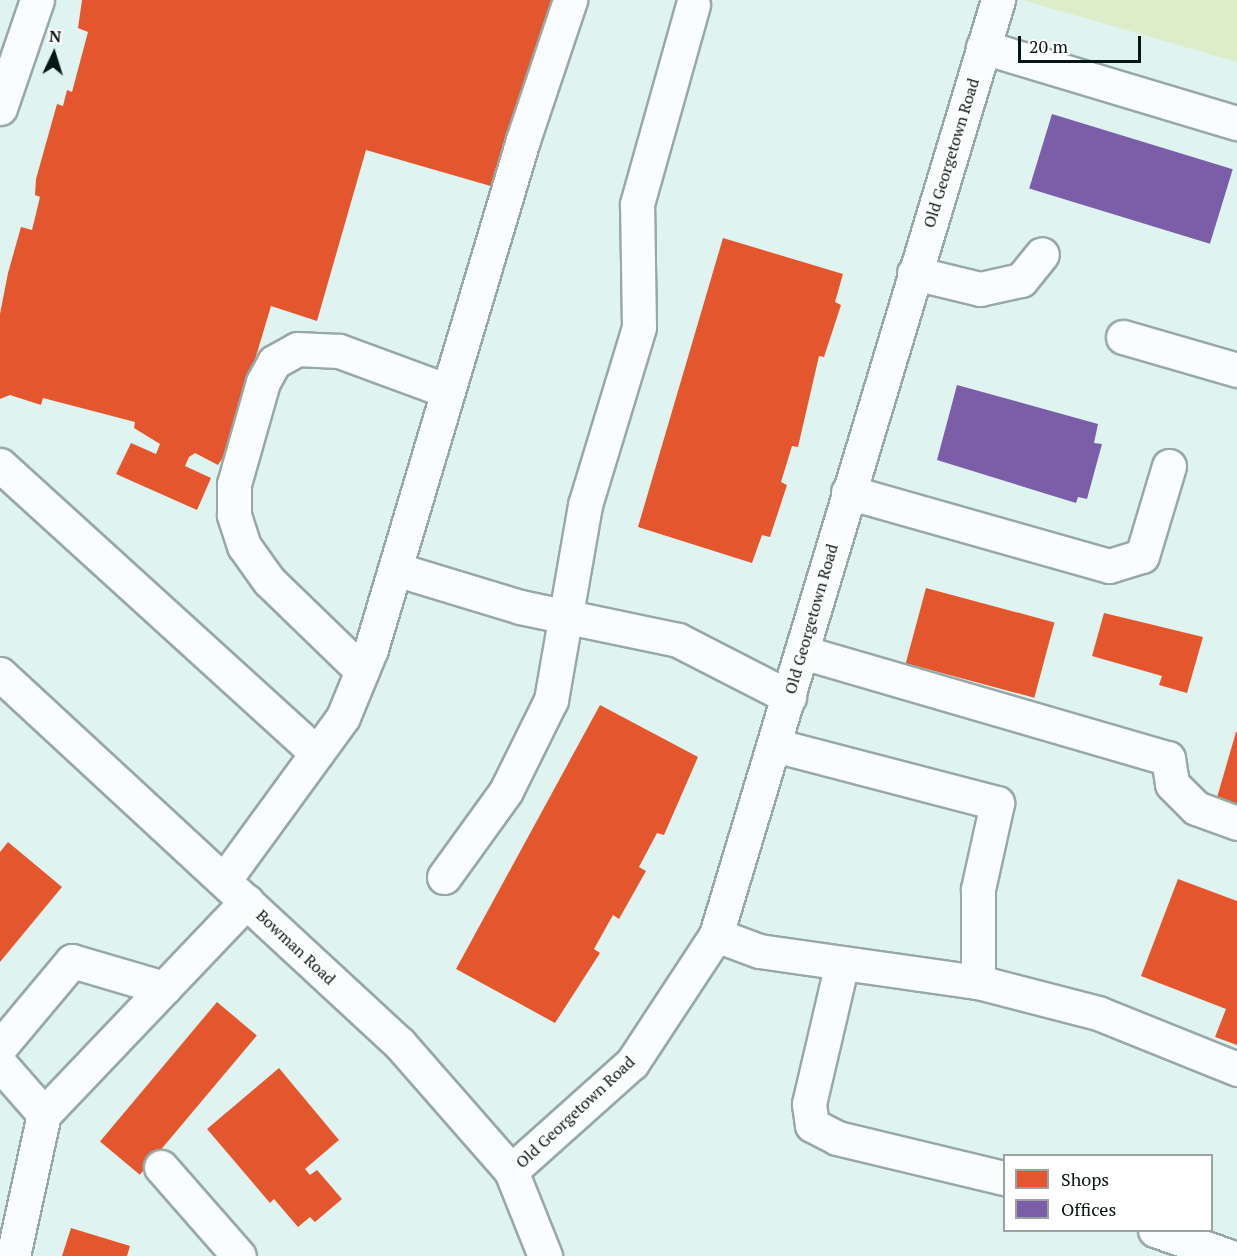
<!DOCTYPE html>
<style>
body{margin:0}
#map{position:relative;width:1237px;height:1256px;overflow:hidden;background:#dff4f0;font-family:"PT Serif",serif}
div>[style]{position:absolute}
[style*='--x']{left:calc(var(--x)*1px);top:calc(var(--y)*1px);width:calc(var(--w)*1px);rotate:calc(var(--a)*1deg)}
.green>*{inset:0;background:#ddedc9}
.shops>*{inset:0;background:#e4572e;transform-origin:0 0}
.offices>*{inset:0;background:#7b5ea7;transform-origin:0 0}
.roads{filter:drop-shadow(2px 0 #98a8a5) drop-shadow(-2px 0 #98a8a5) drop-shadow(0 2px #98a8a5) drop-shadow(0 -2px #98a8a5)}
.minor>*{height:33px;margin:-16.5px;padding:0 16.5px;transform-origin:16.5px;border-radius:16.5px;background:#fafdfd}
.major>*{height:33px;margin:-16.5px;padding:0 16.5px;transform-origin:16.5px;border-radius:16.5px;background:#fafdfd}
span{translate:-50% -50%;white-space:nowrap;text-align:center;line-height:1.15;-webkit-text-stroke:6px #fff;paint-order:stroke}
.street-label{font-size:16px;color:#071513}
.legend{position:absolute;left:1003px;top:1154px;width:210px;height:78px;box-sizing:border-box;background:#fff;border:2px solid #9ca1a1;margin:0;padding:8px 10px;list-style:none;font-size:18px;color:#071513}
.legend li{display:flex;align-items:center;gap:12px;height:30px}
.legend b{width:30px;border:2px solid #9ca1a1}
.north{position:absolute;left:24px;top:24px;width:60px;height:60px;-webkit-text-stroke:4px #fff;paint-order:stroke;rotate:4deg;font-size:16px;font-weight:700;line-height:24px;text-align:center;color:#071513}
.north::after{content:'';display:block;margin:auto;width:21px;height:27px;background:#071513;clip-path:polygon(50% 0,100% 100%,50% 72%,0 100%)}
.scale{position:absolute;left:1018px;top:36px;width:123px;height:27px;box-sizing:border-box;border:3px solid #071513;border-top:0;padding-left:8px;font-size:18px;line-height:21px;white-space:nowrap;color:#071513;-webkit-text-stroke:4px #fff;paint-order:stroke}
</style>
<div id="map">
<div class="green">
<i style="clip-path:polygon(1022px 0,1237px 0,1237px 62px)"></i>
</div>
<div class="shops">
<i style="clip-path:polygon(82px 0,556px 0,501px 189px,366px 150px,317px 321px,271px 306px,228px 450px,218px 465px,195px 453px,189px 457px,185px 466px,211px 478px,197px 510px,116px 474px,131px 443px,156px 454px,160px 444px,134px 428px,135px 422px,43px 398px,41px 405px,10px 395px,0 399px,0 314px,8px 273px,21px 227px,32px 230px,40px 197px,35px 195px,36px 179px,57px 104px,63px 106px,67px 90px,72px 92px,88px 32px,78px 28px)"></i>
<i style="clip-path:polygon(723px 238px,843px 274px,835px 302px,841px 305px,824px 357px,819px 356px,798px 447px,792px 446px,781px 482px,787px 485px,770px 537px,762px 535px,752px 563px,638px 527px)"></i>
<i style="left:926px;top:588px;width:133px;height:78px;rotate:15deg"></i>
<i style="clip-path:polygon(1104px 613px,1203px 637px,1187px 693px,1159px 685px,1162px 676px,1092px 656px)"></i>
<i style="clip-path:polygon(600px 705px,698px 757px,664px 835px,657px 833px,639px 867px,646px 871px,619px 919px,613px 915px,594px 949px,600px 953px,555px 1023px,456px 969px)"></i>
<i style="clip-path:polygon(1236px 732px,1237px 732px,1237px 808px,1216px 801px)"></i>
<i style="clip-path:polygon(8px 842px,62px 887px,0 962px,0 852px)"></i>
<i style="clip-path:polygon(1178px 879px,1237px 901px,1237px 1045px,1215px 1037px,1226px 1009px,1141px 976px)"></i>
<i style="left:217px;top:1002px;width:52px;height:182px;rotate:40deg"></i>
<i style="clip-path:polygon(279px 1068px,339px 1140px,305px 1169px,310px 1175px,317px 1170px,342px 1199px,315px 1222px,310px 1217px,298px 1227px,274px 1199px,270px 1203px,207px 1129px)"></i>
<i style="clip-path:polygon(71px 1228px,130px 1246px,127px 1256px,62px 1256px)"></i>
</div>
<div class="offices">
<i style="left:1052px;top:114px;width:189px;height:78px;rotate:17deg"></i>
<i style="clip-path:polygon(957px 385px,1098px 424px,1094px 443px,1102px 444px,1087px 499px,1078px 497px,1076px 503px,937px 460px)"></i>
</div>
<div class="roads">
<div class="minor">
<i style="--x:983;--y:47;--w:265;--a:16.7"></i>
<i style="--x:0;--y:108;--w:114;--a:-71.1"></i>
<i style="--x:914;--y:273;--w:68;--a:13.6"></i>
<i style="--x:980;--y:289;--w:42;--a:-12.4"></i>
<i style="--x:1021;--y:280;--w:33;--a:-51"></i>
<i style="--x:1123;--y:337;--w:119;--a:16.1"></i>
<i style="--x:0;--y:465;--w:428;--a:42.3"></i>
<i style="--x:848;--y:492;--w:271;--a:15.8"></i>
<i style="--x:1109;--y:566;--w:34;--a:-17"></i>
<i style="--x:1142;--y:556;--w:94;--a:-73.3"></i>
<i style="--x:395;--y:569;--w:131;--a:16.9"></i>
<i style="--x:520;--y:607;--w:161;--a:11.8"></i>
<i style="--x:678;--y:640;--w:125;--a:27.2"></i>
<i style="--x:802;--y:652;--w:381;--a:16.2"></i>
<i style="--x:1168;--y:758;--w:26;--a:81"></i>
<i style="--x:1172;--y:784;--w:34;--a:45"></i>
<i style="--x:1196;--y:808;--w:44;--a:20.1"></i>
<i style="--x:362;--y:671;--w:129;--a:-135.9"></i>
<i style="--x:269;--y:581;--w:43;--a:-125.5"></i>
<i style="--x:244;--y:546;--w:33;--a:-108"></i>
<i style="--x:234;--y:515;--w:31;--a:-90"></i>
<i style="--x:234;--y:484;--w:106;--a:-74.1"></i>
<i style="--x:263;--y:382;--w:23;--a:-61"></i>
<i style="--x:274;--y:362;--w:26;--a:-29"></i>
<i style="--x:297;--y:349;--w:42;--a:2.7"></i>
<i style="--x:339;--y:351;--w:116;--a:20.2"></i>
<i style="--x:444;--y:877;--w:106;--a:-54.2"></i>
<i style="--x:506;--y:791;--w:102;--a:-63.7"></i>
<i style="--x:551;--y:700;--w:198;--a:-80.1"></i>
<i style="--x:585;--y:505;--w:186;--a:-73.1"></i>
<i style="--x:639;--y:327;--w:123;--a:-90.9"></i>
<i style="--x:637;--y:204;--w:207;--a:-74.3"></i>
<i style="--x:225;--y:879;--w:200;--a:-53.9"></i>
<i style="--x:343;--y:717;--w:74;--a:-67.6"></i>
<i style="--x:371;--y:649;--w:531;--a:-73.37"></i>
<i style="--x:523;--y:140;--w:148;--a:-71.4"></i>
<i style="--x:716;--y:935;--w:46;--a:20.4"></i>
<i style="--x:759;--y:951;--w:221;--a:8.1"></i>
<i style="--x:978;--y:982;--w:93;--a:-90"></i>
<i style="--x:978;--y:889;--w:88;--a:-77.5"></i>
<i style="--x:997;--y:803;--w:229;--a:-165.4"></i>
<i style="--x:842;--y:963;--w:145;--a:103.2"></i>
<i style="--x:809;--y:1104;--w:21;--a:82"></i>
<i style="--x:812;--y:1125;--w:28;--a:27"></i>
<i style="--x:837;--y:1138;--w:172;--a:13.5"></i>
<i style="--x:978;--y:982;--w:124;--a:14.5"></i>
<i style="--x:1098;--y:1013;--w:150;--a:21.9"></i>
<i style="--x:0;--y:1047;--w:112;--a:-50.1"></i>
<i style="--x:72;--y:961;--w:96;--a:16.4"></i>
<i style="--x:0;--y:1064;--w:67;--a:48.7"></i>
<i style="--x:161;--y:1167;--w:118;--a:48.8"></i>
<i style="--x:511;--y:1171;--w:162;--a:-41.8"></i>
<i style="--x:632;--y:1063;--w:153;--a:-56.7"></i>
<i style="--x:716;--y:935;--w:977;--a:-73.22"></i>
<i style="--x:1155;--y:1230;--w:77;--a:19.6"></i>
<i style="--x:13;--y:1256;--w:145;--a:-77.7"></i>
<i style="--x:44;--y:1114;--w:294;--a:-46.4"></i>
</div>
<div class="major">
<i style="--x:0;--y:674;--w:545;--a:42.77"></i>
<i style="--x:400;--y:1044;--w:169;--a:48.8"></i>
<i style="--x:511;--y:1171;--w:92;--a:68.2"></i>
</div>
</div>
<div class="street-label">
<span style="left:951px;top:153px;rotate:-73deg">Old Georgetown Road</span>
<span style="left:811px;top:619px;rotate:-74deg">Old Georgetown Road</span>
<span style="left:296px;top:947px;rotate:43deg">Bowman Road</span>
<span style="left:575px;top:1112px;rotate:-43deg">Old Georgetown Road</span>
</div>
<ul class="legend">
<li><b style="height:16px;background:#e4572e"></b>Shops</li>
<li><b style="height:16px;background:#7b5ea7"></b>Offices</li>
</ul>
<div class="north">N</div>
<div class="scale">20 m</div>
</div>
